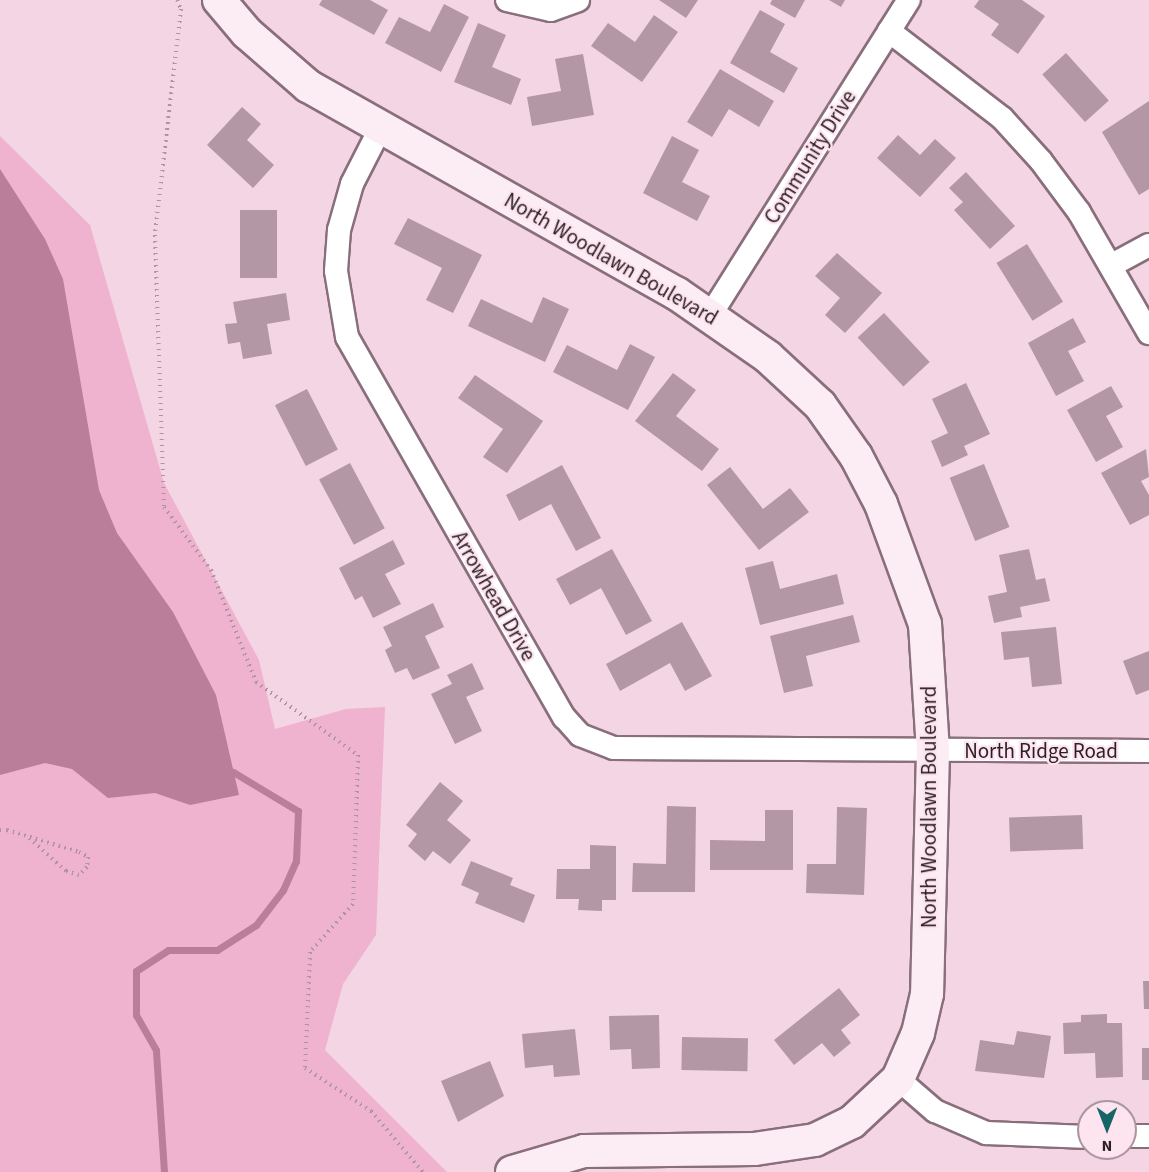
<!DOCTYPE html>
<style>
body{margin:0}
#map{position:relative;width:1149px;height:1172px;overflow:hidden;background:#f4d5e3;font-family:"Source Sans 3",sans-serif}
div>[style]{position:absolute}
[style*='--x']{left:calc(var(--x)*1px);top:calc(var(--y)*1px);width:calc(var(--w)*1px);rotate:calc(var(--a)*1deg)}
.green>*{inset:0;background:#efb2cf}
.water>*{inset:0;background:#ba7d9a}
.stream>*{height:7px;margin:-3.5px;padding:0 3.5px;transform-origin:3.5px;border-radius:3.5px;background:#ba7d9a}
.building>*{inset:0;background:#b497a4;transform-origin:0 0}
.path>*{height:4px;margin-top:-2px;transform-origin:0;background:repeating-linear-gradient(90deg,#ad95a0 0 1.5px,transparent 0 6px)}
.roads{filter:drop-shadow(2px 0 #896e7b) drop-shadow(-2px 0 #896e7b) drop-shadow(0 2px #896e7b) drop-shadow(0 -2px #896e7b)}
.street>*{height:22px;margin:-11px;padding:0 11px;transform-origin:11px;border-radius:11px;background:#fff}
.secondary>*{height:32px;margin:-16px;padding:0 16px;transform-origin:16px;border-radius:16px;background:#fcedf4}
span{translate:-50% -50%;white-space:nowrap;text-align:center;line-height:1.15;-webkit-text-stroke:4.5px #fde4ef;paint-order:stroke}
.street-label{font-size:21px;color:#2a1f24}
.north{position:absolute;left:1077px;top:1100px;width:60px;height:60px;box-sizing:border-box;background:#fde4ef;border:2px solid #a9959e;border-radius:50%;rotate:180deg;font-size:16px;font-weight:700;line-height:24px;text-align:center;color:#2a1f24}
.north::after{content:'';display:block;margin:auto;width:21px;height:27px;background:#156467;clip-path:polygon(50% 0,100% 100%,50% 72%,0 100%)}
</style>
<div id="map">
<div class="green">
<i style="clip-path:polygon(0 136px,90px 225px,164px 483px,259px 660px,275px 729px,346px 709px,385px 707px,376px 935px,343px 984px,325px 1050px,447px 1172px,0 1172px)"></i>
</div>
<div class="water">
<i style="clip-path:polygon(0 169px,45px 239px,63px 279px,99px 490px,117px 533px,173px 612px,216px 695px,239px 795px,190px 805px,155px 793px,108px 798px,72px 769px,45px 763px,0 775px)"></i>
</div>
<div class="stream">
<i style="--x:164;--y:1172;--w:122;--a:-93.8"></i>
<i style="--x:156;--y:1050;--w:40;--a:-119.7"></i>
<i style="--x:136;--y:1015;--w:44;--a:-90"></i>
<i style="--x:136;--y:971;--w:38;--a:-33"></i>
<i style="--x:168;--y:950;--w:49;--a:0"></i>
<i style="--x:217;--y:950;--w:46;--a:-32.7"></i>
<i style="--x:256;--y:925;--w:44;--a:-52.4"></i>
<i style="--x:283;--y:890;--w:32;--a:-66"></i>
<i style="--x:296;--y:861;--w:50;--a:-87.7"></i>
<i style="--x:298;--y:811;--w:76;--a:-149"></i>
</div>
<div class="building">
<i style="clip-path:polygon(322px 0,370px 0,388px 10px,374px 35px,319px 5px)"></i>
<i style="clip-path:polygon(659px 0,698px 0,686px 18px)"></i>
<i style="clip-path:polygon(772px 0,805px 0,795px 18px,770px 4px)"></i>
<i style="clip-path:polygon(829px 0,845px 0,841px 7px)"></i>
<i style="clip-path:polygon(979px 0,1022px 0,1045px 16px,1018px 54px,991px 35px,999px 24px,974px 7px)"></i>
<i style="clip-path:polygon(444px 4px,469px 17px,441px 72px,385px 43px,399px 17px,430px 32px)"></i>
<i style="clip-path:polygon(760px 10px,785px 24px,770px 52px,798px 68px,784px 93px,730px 63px)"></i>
<i style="clip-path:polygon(654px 15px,678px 32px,642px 82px,591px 46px,608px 23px,635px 42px)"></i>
<i style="clip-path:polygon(478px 23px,506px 35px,492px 67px,521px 79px,511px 105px,454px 82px)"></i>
<i style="left:1066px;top:53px;width:64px;height:32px;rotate:48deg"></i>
<i style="clip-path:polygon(583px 54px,594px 115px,532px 126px,527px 97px,561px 91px,555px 59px)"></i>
<i style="clip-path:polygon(720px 69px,774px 101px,759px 127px,729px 109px,712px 137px,687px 122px)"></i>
<i style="clip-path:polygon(1149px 101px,1149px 189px,1139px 195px,1102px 132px)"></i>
<i style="clip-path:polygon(242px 107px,261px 124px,247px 140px,274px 165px,253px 188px,207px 145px)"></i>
<i style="clip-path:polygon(898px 135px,920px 155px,935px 139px,956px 158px,920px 197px,877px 158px)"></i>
<i style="clip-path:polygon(672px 136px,699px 150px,682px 182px,710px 196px,697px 221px,643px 193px)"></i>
<i style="clip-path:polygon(966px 172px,1015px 226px,990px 249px,954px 210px,963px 202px,949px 188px)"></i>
<i style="left:240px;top:210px;width:37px;height:68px"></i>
<i style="clip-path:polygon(408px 218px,482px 255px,453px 313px,426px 300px,442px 268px,394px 244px)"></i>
<i style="left:1027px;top:244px;width:68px;height:36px;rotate:58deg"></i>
<i style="clip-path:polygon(837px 253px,882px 293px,845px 333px,825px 315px,840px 298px,815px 276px)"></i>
<i style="clip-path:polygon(286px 293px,290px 320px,267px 324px,272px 354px,243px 359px,240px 342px,228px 344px,225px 324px,237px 323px,233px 302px)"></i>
<i style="clip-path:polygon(543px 297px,569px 309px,545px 362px,468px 326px,481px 299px,532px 323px)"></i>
<i style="left:884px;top:313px;width:67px;height:36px;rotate:47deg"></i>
<i style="clip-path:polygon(1073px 318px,1086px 342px,1068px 351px,1084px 381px,1056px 396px,1028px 343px)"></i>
<i style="clip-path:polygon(630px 344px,655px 357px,628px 410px,553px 372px,567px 345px,617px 370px)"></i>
<i style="clip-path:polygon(673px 373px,696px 390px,676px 416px,719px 449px,702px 471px,635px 421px)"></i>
<i style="clip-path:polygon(475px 375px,543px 421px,507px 473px,483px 457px,503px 429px,458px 398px)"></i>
<i style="clip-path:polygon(966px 383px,990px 434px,964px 446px,968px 455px,942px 467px,931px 441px,948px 433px,932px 399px)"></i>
<i style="clip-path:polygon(1111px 386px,1123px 407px,1106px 416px,1123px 447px,1096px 462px,1067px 410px)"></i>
<i style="left:307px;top:389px;width:68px;height:36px;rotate:63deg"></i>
<i style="clip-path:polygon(1146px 449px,1149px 477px,1141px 481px,1149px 495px,1149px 515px,1130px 525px,1101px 473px)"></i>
<i style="left:350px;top:463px;width:74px;height:35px;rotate:62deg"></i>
<i style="left:984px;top:464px;width:68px;height:37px;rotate:68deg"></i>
<i style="clip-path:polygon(562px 465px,601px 538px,576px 551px,551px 504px,519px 521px,506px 495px)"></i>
<i style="clip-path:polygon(730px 467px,763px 509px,790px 488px,809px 512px,759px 550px,707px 485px)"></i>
<i style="clip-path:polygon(393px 540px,405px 564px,385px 574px,401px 604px,373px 618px,362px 596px,355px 600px,339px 568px)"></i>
<i style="clip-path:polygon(612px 549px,652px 621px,626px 635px,601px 588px,570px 605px,556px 579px)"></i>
<i style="clip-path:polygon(1029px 549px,1036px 580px,1045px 578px,1050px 601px,1020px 607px,1022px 617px,994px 623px,988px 596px,1007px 592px,999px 555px)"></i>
<i style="clip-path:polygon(773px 561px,780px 589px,837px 574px,844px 604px,760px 625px,745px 568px)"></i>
<i style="clip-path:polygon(433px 603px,444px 627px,425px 636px,440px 668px,413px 680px,407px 668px,395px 673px,385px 650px,392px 646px,383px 627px)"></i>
<i style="clip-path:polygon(853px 615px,860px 642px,806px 656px,813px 686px,784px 693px,770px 636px)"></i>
<i style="clip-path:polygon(682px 622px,712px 676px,685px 691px,670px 663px,620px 691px,606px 664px)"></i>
<i style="clip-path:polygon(1056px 627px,1062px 684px,1032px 687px,1029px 657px,1004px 660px,1001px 632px)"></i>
<i style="clip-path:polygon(1149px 651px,1149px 690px,1136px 695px,1123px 661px)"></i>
<i style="clip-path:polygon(472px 663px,484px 689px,466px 697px,482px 731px,455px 744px,431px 694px,452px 684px,447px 675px)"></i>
<i style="clip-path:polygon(440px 782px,463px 801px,447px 820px,471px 840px,450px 864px,433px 851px,425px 861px,408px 846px,417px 834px,406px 825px)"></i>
<i style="clip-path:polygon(667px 806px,696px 807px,695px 892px,632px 892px,633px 863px,666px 864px)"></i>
<i style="clip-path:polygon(837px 807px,867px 808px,864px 895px,806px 893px,807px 864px,836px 864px)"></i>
<i style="clip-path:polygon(765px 810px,793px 810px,793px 870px,710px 870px,710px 840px,765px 841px)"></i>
<i style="left:1082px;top:815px;width:34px;height:73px;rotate:88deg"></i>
<i style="clip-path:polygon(590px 845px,616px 846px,616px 900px,602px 900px,602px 911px,578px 910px,579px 899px,556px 899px,557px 869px,590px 869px)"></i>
<i style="clip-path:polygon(471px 861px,513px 878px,510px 885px,535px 895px,524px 923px,475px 903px,479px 893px,461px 885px)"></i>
<i style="clip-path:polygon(1143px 981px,1149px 981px,1149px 1009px,1144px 1009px)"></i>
<i style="clip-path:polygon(839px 988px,860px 1015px,841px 1030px,851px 1043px,834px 1057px,822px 1043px,794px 1065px,774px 1040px)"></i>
<i style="clip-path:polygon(1107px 1014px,1107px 1023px,1122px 1023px,1123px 1077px,1096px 1078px,1095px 1053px,1064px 1054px,1063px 1023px,1081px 1022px,1081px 1015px)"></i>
<i style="clip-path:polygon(659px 1015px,660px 1068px,632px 1069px,631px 1049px,610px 1050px,609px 1016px)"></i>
<i style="clip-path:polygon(575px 1029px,580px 1075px,554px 1077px,553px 1065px,525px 1068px,522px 1034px)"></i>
<i style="clip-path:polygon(1017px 1031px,1051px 1036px,1044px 1078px,975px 1071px,980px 1040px,1014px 1045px)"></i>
<i style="left:682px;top:1037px;width:66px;height:33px;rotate:1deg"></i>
<i style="left:1142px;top:1048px;width:7px;height:32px"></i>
<i style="clip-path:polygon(490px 1061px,504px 1096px,458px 1122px,441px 1081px)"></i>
</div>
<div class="path">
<i style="--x:177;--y:0;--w:10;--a:66"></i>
<i style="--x:181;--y:9;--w:227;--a:96.6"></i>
<i style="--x:155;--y:235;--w:272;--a:88.1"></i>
<i style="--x:164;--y:507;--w:79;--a:53.3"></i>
<i style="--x:211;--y:570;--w:121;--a:68.1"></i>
<i style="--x:256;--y:682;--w:125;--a:35.6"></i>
<i style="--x:358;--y:755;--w:149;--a:91.9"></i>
<i style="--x:353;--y:904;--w:64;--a:131.9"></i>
<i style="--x:310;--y:952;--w:116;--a:92.5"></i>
<i style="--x:305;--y:1068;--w:79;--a:33.1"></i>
<i style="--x:371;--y:1111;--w:80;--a:49.6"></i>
<i style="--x:0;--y:830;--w:7;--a:0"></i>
<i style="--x:7;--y:830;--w:75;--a:17"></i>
<i style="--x:79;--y:852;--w:10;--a:29"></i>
<i style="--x:88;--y:857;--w:10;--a:96"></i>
<i style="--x:87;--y:867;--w:11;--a:135"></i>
<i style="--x:79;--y:875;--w:14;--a:-163"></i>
<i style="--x:66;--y:871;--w:50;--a:-138.3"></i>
</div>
<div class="roads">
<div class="street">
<i style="--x:507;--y:0;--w:45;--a:12.8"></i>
<i style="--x:551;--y:10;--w:29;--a:-20"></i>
<i style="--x:889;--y:31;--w:143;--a:37.6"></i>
<i style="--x:1002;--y:118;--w:58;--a:47.8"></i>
<i style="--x:1041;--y:161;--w:64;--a:53.3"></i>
<i style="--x:1079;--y:212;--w:140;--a:60"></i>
<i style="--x:382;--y:125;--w:66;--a:117"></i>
<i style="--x:352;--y:184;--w:48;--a:105.8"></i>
<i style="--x:339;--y:230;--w:41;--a:94.2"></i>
<i style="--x:336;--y:271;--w:67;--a:80.5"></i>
<i style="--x:347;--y:337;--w:438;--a:60.3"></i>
<i style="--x:564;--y:717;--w:24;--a:48"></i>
<i style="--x:580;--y:735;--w:36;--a:21"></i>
<i style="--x:614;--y:748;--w:535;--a:0.32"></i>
<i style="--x:1112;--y:265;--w:42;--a:-28.4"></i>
<i style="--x:711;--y:314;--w:371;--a:-57.8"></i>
<i style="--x:898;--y:1079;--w:49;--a:40.9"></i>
<i style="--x:935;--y:1111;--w:56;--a:23.3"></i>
<i style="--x:986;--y:1133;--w:103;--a:2.2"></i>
<i style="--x:1125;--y:1136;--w:24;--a:0"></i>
</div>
<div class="secondary">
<i style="--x:219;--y:0;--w:43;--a:49.7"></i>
<i style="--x:247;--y:33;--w:81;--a:41"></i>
<i style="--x:308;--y:86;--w:422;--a:29.4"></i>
<i style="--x:676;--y:293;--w:112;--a:34.8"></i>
<i style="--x:768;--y:357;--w:71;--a:42.7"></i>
<i style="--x:820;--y:405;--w:62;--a:54.8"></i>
<i style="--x:856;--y:456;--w:54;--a:62.5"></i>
<i style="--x:881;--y:504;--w:128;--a:69.9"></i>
<i style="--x:925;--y:624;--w:127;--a:86.4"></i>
<i style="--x:933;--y:751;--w:243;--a:91.4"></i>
<i style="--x:927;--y:994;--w:40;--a:103"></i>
<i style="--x:918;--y:1033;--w:50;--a:113.5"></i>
<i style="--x:898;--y:1079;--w:63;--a:136.9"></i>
<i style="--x:852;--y:1122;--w:41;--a:154.1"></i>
<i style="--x:815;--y:1140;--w:62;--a:171.6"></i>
<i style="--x:754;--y:1149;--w:170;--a:179.3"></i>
<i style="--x:584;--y:1151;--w:75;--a:163.7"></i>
</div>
</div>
<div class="street-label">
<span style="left:810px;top:157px;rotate:-58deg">Community Drive</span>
<span style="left:611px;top:259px;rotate:30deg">North Woodlawn Boulevard</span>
<span style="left:494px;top:596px;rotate:60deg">Arrowhead Drive</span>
<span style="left:1041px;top:751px">North Ridge Road</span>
<span style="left:929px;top:807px;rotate:-90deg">North Woodlawn Boulevard</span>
</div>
<div class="north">N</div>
</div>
